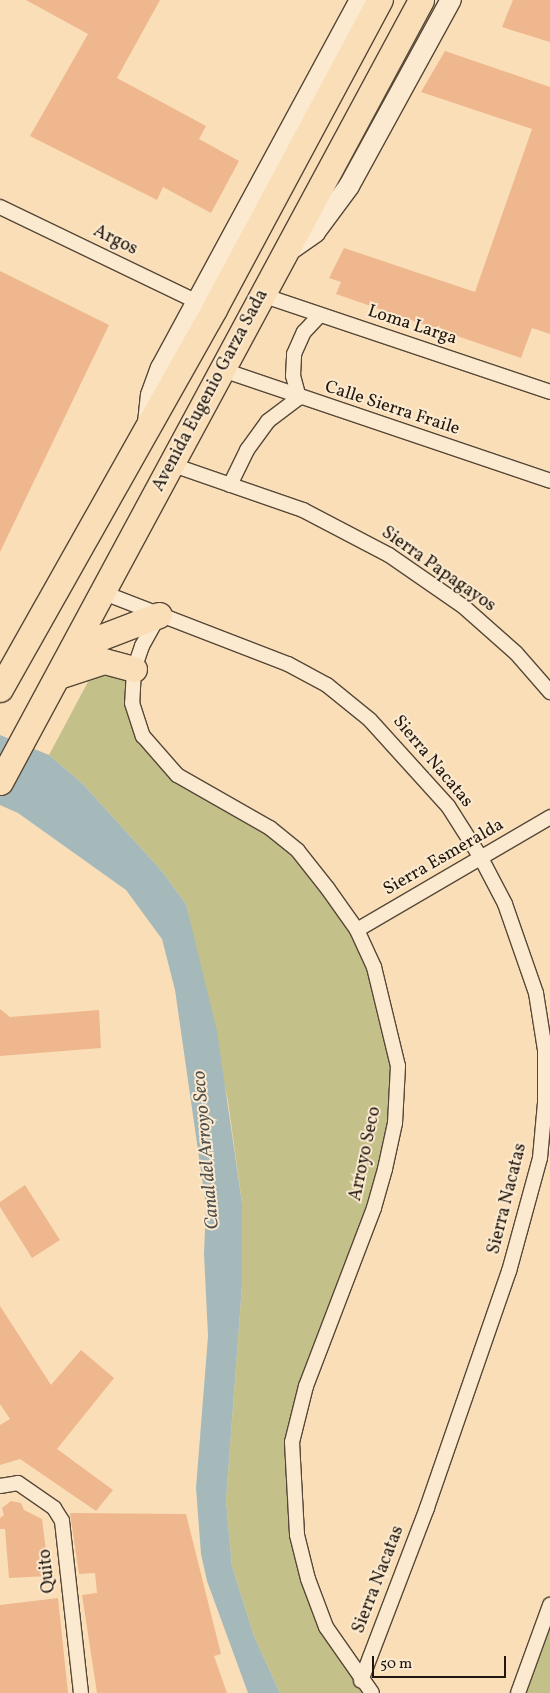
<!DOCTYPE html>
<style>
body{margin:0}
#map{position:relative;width:550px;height:1693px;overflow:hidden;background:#fadeb7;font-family:Vollkorn,serif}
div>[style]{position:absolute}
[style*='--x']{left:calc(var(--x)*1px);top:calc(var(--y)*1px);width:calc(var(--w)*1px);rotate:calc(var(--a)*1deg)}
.green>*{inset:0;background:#c4c08a}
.water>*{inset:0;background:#a5b9bb}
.building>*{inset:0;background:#efb78e}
.roads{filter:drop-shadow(1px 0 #564838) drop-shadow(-1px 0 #564838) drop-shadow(0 1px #564838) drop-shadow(0 -1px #564838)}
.street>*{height:14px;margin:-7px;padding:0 7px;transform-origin:7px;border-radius:7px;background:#fcead0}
.secondary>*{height:20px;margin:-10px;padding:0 10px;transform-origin:10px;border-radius:10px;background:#fcead0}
.highway>*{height:25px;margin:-12.5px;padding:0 12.5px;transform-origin:12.5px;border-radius:12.5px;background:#fadeb7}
span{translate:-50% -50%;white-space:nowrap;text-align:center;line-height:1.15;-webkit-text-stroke:4px #fcead0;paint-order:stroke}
.street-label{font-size:18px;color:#1f160e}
.water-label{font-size:19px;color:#4e4f4b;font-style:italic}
.scale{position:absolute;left:372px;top:1656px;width:134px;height:22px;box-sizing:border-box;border:2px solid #1f160e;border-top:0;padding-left:6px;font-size:15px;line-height:18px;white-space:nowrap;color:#1f160e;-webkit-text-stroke:4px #fcead0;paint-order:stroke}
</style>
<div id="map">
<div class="green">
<i style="clip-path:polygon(98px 663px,134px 669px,132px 703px,159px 758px,274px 831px,357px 930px,398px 1066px,395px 1123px,292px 1442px,297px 1535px,326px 1627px,372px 1693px,280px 1693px,254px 1636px,232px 1566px,226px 1501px,242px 1286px,242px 1203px,228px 1101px,186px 904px,161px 870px,82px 783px,49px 755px)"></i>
<i style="clip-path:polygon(550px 1605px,550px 1693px,517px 1693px)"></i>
</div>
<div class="water">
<i style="clip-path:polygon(0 735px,49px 755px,82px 783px,161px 870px,186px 904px,217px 1031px,242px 1203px,242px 1286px,226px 1501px,232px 1566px,254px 1636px,280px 1693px,248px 1693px,207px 1581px,201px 1554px,196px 1488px,208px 1336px,204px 1254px,206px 1206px,175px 990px,162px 939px,126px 890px,18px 813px,0 805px)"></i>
</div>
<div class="building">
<i style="clip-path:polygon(26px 0,160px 0,117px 78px,206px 126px,199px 139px,239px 161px,211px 213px,163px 187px,157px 200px,30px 136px,88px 34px)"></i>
<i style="clip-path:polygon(513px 0,550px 0,550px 42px,502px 27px)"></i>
<i style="clip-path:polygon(445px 51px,550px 87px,550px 334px,532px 328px,521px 358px,336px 294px,341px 282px,329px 278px,344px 248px,475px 292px,532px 129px,421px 92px)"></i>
<i style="clip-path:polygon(0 271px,109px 325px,0 552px)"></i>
<i style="clip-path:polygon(0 1009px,10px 1017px,99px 1010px,101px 1048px,0 1056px)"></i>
<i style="clip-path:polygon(25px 1185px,60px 1240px,32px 1258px,0 1207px,0 1202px)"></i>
<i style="clip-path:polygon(0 1306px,51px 1385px,81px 1350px,114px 1378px,57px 1449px,113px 1490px,96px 1511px,20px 1459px,0 1465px,0 1425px,10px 1419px,0 1404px)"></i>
<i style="clip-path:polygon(11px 1501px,21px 1503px,24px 1510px,42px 1519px,49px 1576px,9px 1578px,5px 1529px,0 1529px,0 1518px,4px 1515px,2px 1508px)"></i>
<i style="clip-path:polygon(70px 1513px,186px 1514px,221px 1654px,214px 1656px,227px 1693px,97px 1693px,82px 1595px,97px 1593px,95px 1573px,79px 1574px)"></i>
<i style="clip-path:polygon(58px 1598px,68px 1693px,0 1693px,0 1605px)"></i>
</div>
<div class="roads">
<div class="street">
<i style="--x:0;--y:207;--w:226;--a:25.7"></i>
<i style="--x:262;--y:295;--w:304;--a:18.6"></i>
<i style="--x:223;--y:370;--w:345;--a:18.7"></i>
<i style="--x:173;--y:465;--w:138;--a:19.1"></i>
<i style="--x:303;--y:510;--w:97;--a:27.6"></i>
<i style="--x:389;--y:555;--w:91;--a:34.7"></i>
<i style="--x:464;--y:607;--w:69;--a:41.5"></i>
<i style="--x:516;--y:653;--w:52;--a:48.9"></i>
<i style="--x:230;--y:485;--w:39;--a:-64"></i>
<i style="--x:247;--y:450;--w:36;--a:-54"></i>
<i style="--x:268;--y:421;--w:39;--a:-37"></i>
<i style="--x:299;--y:398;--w:23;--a:-105"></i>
<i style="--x:293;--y:376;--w:22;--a:-87"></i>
<i style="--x:294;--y:354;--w:24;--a:-66"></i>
<i style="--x:304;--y:332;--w:23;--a:-47"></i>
<i style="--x:104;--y:593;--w:197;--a:21.1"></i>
<i style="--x:288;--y:664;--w:44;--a:28.3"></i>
<i style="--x:327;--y:685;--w:55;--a:39.1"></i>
<i style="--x:370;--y:720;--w:116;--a:47.8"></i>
<i style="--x:448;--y:806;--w:62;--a:57.6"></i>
<i style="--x:481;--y:858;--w:52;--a:62.4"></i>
<i style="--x:505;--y:904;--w:94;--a:70.8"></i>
<i style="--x:536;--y:993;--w:58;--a:81"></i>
<i style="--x:545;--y:1050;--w:53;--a:90"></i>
<i style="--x:545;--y:1103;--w:55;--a:95.2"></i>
<i style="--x:540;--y:1158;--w:117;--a:105.3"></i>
<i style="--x:509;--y:1271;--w:251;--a:109.1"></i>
<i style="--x:427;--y:1508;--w:185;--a:110.9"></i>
<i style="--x:158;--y:617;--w:33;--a:119"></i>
<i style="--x:142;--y:646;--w:24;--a:109"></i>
<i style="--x:134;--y:669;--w:34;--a:93"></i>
<i style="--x:132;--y:703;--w:35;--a:72"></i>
<i style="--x:143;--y:736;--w:52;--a:48.9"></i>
<i style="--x:177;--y:775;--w:107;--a:29.7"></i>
<i style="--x:270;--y:828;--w:36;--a:39"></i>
<i style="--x:298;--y:851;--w:48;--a:51.7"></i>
<i style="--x:328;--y:889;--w:50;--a:54.7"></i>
<i style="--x:357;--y:930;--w:41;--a:65.3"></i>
<i style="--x:374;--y:967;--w:102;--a:76.4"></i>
<i style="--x:398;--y:1066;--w:57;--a:93"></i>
<i style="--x:395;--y:1123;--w:47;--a:102.3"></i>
<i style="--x:385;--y:1169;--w:41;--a:105.8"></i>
<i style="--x:374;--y:1208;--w:191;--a:110.9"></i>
<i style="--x:306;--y:1386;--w:58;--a:104"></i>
<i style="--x:292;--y:1442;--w:93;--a:86.9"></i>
<i style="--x:297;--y:1535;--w:45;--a:76"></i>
<i style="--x:308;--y:1579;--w:51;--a:69.4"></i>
<i style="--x:326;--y:1627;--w:80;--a:55.1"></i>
<i style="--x:357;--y:930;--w:224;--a:-30.3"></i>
<i style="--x:0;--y:1486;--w:18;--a:-9"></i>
<i style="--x:18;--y:1483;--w:44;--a:34.8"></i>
<i style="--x:54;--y:1508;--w:15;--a:58"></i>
<i style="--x:62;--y:1521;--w:173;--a:83.7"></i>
<i style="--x:518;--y:1693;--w:94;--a:-70"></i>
</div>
<div class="secondary">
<i style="--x:284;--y:254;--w:38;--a:-35"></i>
<i style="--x:315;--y:232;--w:57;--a:-53.5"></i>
<i style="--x:349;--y:186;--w:212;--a:-61.3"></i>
<i style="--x:148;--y:423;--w:28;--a:-84"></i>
<i style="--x:151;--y:395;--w:29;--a:-70"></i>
<i style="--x:161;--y:368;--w:418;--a:-61.6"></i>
</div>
<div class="highway">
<i style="--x:73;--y:648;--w:92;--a:-21"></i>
<i style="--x:58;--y:676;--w:48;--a:-18.1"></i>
<i style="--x:104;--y:661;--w:31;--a:15"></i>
<i style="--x:0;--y:689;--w:436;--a:-60.6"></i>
<i style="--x:214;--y:309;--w:351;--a:-61.8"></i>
<i style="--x:0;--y:782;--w:888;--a:-61.7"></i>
</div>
</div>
<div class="street-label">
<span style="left:115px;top:241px;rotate:26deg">Argos</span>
<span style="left:412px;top:326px;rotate:18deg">Loma Larga</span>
<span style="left:211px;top:391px;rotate:-62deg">Avenida Eugenio Garza Sada</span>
<span style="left:392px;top:409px;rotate:18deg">Calle Sierra Fraile</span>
<span style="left:438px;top:570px;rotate:35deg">Sierra Papagayos</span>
<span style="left:432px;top:762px;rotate:50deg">Sierra Nacatas</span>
<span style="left:444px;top:858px;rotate:-30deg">Sierra Esmeralda</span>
<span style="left:366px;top:1154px;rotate:-78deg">Arroyo Seco</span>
<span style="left:508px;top:1199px;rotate:-76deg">Sierra Nacatas</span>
<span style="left:48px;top:1571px;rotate:-96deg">Quito</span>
<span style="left:379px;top:1580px;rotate:-69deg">Sierra Nacatas</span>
</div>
<div class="water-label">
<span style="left:207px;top:1150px;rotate:-95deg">Canal del Arroyo Seco</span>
</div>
<div class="scale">50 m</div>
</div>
